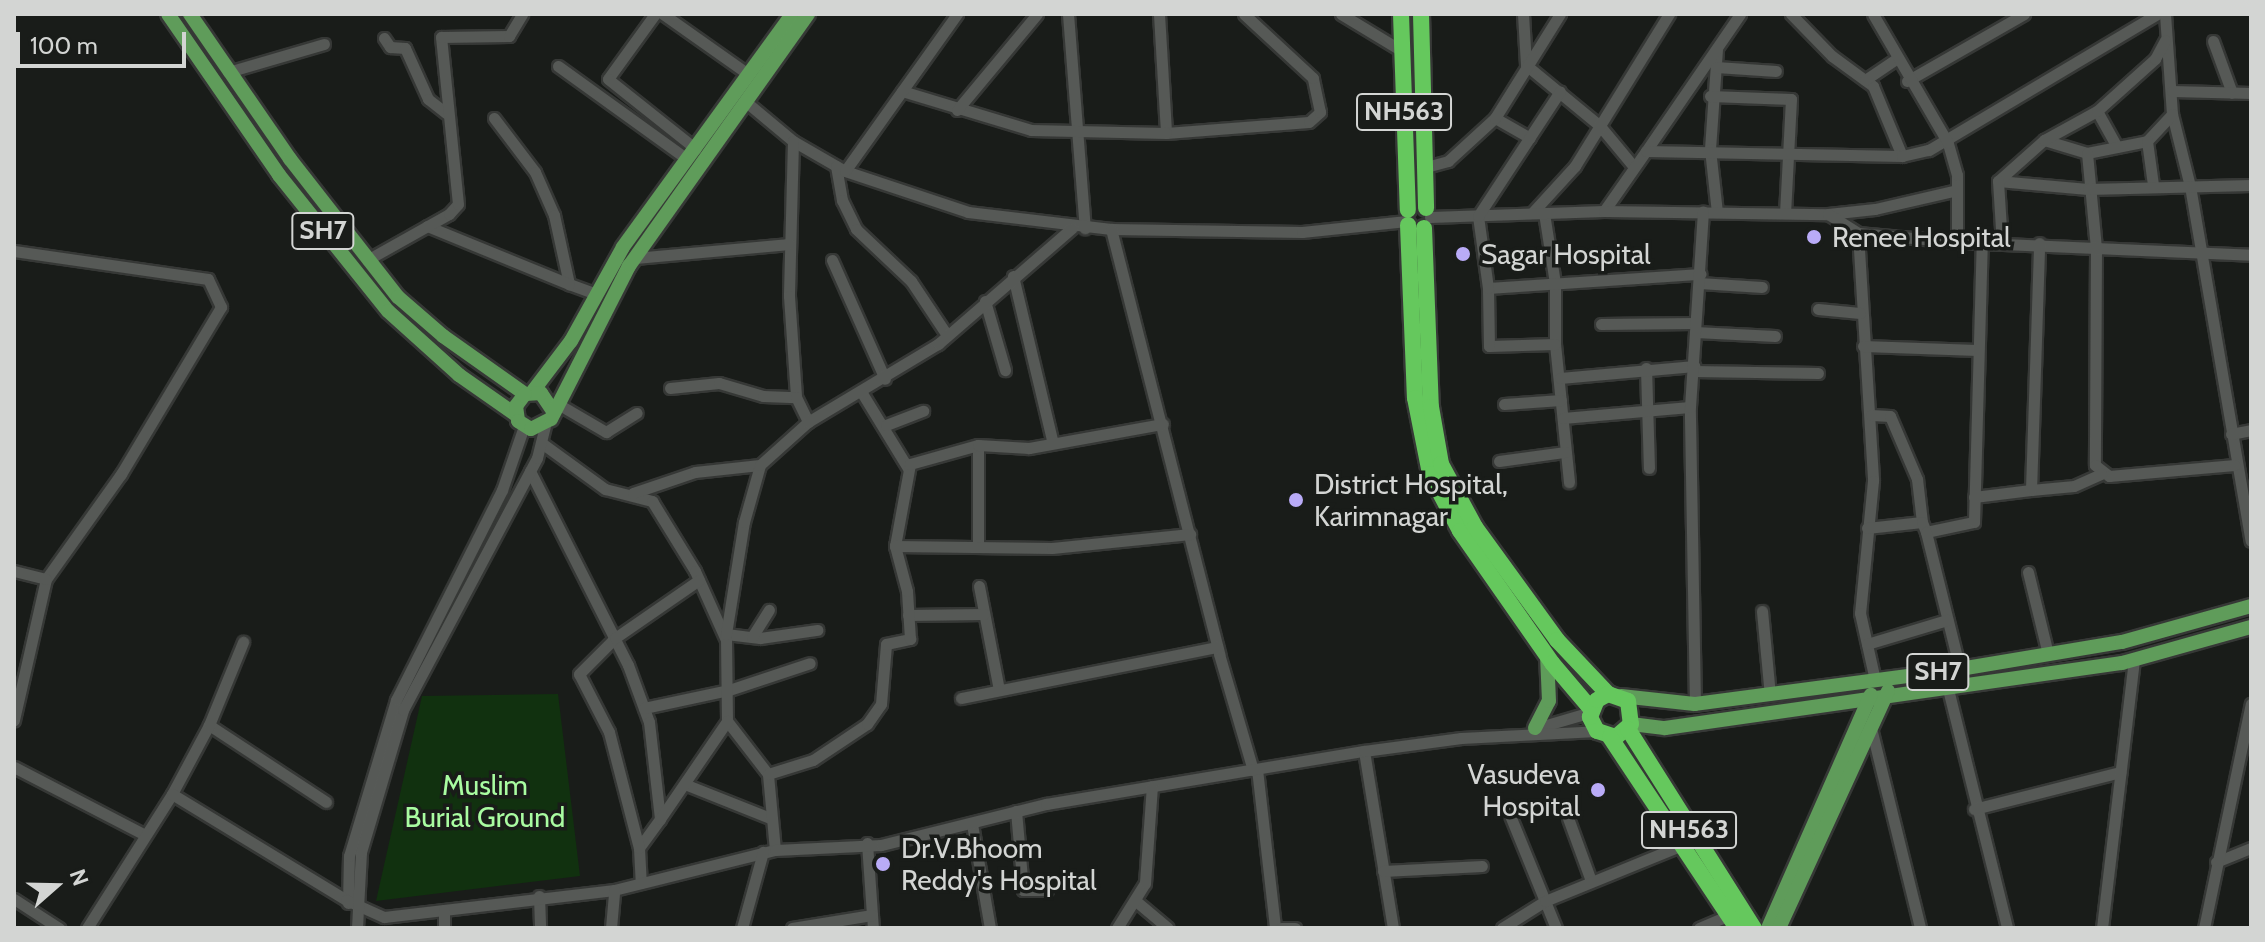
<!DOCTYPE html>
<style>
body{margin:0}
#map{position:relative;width:2265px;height:942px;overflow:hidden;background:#191c19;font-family:Cabin,sans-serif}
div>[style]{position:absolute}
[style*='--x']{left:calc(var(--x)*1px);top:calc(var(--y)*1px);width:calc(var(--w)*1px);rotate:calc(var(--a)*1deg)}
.green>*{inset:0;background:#11310f}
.roads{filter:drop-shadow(2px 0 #363836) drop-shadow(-2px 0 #363836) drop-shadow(0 2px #363836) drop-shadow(0 -2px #363836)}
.minor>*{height:11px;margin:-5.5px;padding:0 5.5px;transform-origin:5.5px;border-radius:5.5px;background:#565956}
.major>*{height:14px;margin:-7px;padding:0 7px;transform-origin:7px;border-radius:7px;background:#5f9c5a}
.highway>*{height:16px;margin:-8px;padding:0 8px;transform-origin:8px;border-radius:8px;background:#65c85d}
.dots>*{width:22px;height:22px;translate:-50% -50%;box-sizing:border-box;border:4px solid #191c19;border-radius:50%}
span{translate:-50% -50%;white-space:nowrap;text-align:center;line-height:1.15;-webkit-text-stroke:7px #191c19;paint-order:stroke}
.shield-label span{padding:2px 6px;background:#191c19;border:2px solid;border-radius:6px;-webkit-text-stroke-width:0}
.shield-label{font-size:26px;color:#d3d5d3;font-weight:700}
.poi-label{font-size:28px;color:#d3d5d3}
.left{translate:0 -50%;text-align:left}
.right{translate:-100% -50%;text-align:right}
.park-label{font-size:28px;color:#a9fca1}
.frame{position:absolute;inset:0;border:16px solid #d3d5d3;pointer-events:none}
.north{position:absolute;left:16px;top:846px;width:80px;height:80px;-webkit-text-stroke:6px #191c19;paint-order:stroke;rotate:70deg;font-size:22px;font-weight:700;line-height:32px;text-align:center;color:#d3d5d3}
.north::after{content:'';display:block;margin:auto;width:28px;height:36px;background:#d3d5d3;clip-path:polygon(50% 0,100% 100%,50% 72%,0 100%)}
.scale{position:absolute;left:16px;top:32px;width:170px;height:36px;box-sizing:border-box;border:4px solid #d3d5d3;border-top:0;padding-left:10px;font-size:24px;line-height:28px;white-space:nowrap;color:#d3d5d3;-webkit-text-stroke:6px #191c19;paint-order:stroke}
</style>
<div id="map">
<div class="green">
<i style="clip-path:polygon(558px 694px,580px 876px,376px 901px,422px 696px)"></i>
</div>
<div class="roads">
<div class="minor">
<i style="--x:655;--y:14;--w:80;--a:125.9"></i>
<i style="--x:608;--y:79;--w:112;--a:38.5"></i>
<i style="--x:663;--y:14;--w:104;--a:35.2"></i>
<i style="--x:1068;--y:14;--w:215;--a:85.5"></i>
<i style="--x:1159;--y:14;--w:119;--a:86.6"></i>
<i style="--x:1166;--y:133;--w:143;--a:-4.4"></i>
<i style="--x:1309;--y:122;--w:15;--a:-42"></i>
<i style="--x:1320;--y:112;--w:35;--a:-102"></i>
<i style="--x:1313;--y:78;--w:94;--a:-137.2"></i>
<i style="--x:1341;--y:14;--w:71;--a:31.2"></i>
<i style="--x:1523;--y:14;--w:51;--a:86.6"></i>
<i style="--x:1526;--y:65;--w:96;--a:39.5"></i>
<i style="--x:1600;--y:126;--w:53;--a:50.3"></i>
<i style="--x:1791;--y:14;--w:59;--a:45.7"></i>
<i style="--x:1832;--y:56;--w:51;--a:36.2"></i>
<i style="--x:1873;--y:86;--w:76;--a:67.5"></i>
<i style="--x:2165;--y:14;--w:100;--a:86"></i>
<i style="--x:2172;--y:114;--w:74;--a:76"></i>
<i style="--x:2190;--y:186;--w:360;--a:80.3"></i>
<i style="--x:384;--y:38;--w:11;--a:56"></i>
<i style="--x:390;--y:47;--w:15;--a:4"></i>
<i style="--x:405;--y:48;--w:56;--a:65.7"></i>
<i style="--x:428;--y:99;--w:23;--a:38"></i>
<i style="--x:2213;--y:41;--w:55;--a:69.9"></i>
<i style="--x:1717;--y:49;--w:100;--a:94"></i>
<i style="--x:1710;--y:149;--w:63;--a:83.7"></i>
<i style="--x:558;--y:66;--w:159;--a:35.8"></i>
<i style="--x:1716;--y:67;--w:60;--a:3.8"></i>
<i style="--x:228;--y:72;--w:100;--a:-16.3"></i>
<i style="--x:1865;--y:80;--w:37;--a:-34"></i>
<i style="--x:1907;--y:81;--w:135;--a:-29.8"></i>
<i style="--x:902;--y:91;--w:135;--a:16.8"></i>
<i style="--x:1031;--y:130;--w:135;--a:1.3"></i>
<i style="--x:2172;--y:91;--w:79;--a:1.5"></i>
<i style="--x:1710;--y:96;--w:81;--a:2.1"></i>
<i style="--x:1791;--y:99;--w:114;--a:93"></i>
<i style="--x:745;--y:101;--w:62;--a:39.8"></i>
<i style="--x:793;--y:141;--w:60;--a:30"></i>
<i style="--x:845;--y:171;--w:130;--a:18.4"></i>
<i style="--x:968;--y:212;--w:144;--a:6.8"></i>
<i style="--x:1111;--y:229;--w:191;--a:0.9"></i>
<i style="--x:1302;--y:232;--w:105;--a:-6"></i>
<i style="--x:957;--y:110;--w:125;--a:-50.2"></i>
<i style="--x:2097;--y:111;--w:41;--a:60.9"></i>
<i style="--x:494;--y:118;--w:68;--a:52.8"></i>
<i style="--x:535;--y:172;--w:47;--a:66.2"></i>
<i style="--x:554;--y:215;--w:71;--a:77.7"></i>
<i style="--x:569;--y:284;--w:27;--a:20"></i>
<i style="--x:1495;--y:118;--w:40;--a:29.7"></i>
<i style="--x:2044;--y:140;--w:45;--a:16.8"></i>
<i style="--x:2087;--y:153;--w:61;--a:-11.3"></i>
<i style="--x:2147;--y:141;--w:37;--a:-47"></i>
<i style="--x:793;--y:141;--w:155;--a:91.5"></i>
<i style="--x:789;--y:296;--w:101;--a:86"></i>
<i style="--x:2147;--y:141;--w:44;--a:82.2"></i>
<i style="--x:1646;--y:151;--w:166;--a:-55.5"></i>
<i style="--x:2087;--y:153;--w:95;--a:84.6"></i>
<i style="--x:2096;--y:248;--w:217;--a:90.3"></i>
<i style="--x:2095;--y:465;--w:18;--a:38"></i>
<i style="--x:2109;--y:476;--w:126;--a:-5"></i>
<i style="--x:836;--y:166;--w:35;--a:80"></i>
<i style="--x:842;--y:200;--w:32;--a:64"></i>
<i style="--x:856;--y:229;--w:76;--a:43.4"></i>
<i style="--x:911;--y:281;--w:65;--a:56.3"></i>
<i style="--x:1426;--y:167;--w:23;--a:-15"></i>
<i style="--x:1448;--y:161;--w:64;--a:-42.5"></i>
<i style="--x:1495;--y:118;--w:123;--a:-58"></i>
<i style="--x:845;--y:171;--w:193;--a:-54.5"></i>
<i style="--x:1998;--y:181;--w:90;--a:5.1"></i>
<i style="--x:2088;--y:189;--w:163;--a:-1.4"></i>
<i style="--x:1998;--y:181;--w:62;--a:-41.7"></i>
<i style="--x:2044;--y:140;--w:60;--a:-28.7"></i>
<i style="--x:2097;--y:111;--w:78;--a:-41.9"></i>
<i style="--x:2155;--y:59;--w:21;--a:-62"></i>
<i style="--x:1998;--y:181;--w:63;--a:86.4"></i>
<i style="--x:1604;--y:211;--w:73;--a:-55"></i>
<i style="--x:1646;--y:151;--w:256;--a:1.1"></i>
<i style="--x:1902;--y:156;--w:28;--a:-13"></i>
<i style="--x:1929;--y:150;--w:265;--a:-30.8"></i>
<i style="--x:1532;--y:213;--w:64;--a:-47.5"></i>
<i style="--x:1575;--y:166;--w:179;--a:-58.3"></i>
<i style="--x:1544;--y:213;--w:71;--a:81.1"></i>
<i style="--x:1555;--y:283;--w:61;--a:90"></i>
<i style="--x:1555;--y:344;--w:139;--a:84.2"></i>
<i style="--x:1828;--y:214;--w:47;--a:-6.1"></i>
<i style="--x:1875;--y:209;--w:84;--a:-13"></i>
<i style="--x:1430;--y:217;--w:174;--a:-2"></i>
<i style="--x:1604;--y:211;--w:224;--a:0.8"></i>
<i style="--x:1828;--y:214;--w:36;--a:32"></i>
<i style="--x:1858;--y:233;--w:99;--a:5.2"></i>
<i style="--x:1957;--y:242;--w:67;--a:-90"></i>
<i style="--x:1957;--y:175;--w:33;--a:-106"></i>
<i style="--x:1948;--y:143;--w:149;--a:-120.2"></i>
<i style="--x:427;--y:226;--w:153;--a:22.2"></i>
<i style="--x:1111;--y:229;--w:439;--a:75.7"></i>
<i style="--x:1219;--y:654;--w:121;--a:73.7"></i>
<i style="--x:1858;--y:233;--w:248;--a:86.5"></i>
<i style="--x:1873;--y:481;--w:133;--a:95.6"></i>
<i style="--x:1860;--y:613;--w:69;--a:77.4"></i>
<i style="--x:1957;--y:242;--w:294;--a:2.5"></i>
<i style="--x:14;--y:251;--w:196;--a:8.2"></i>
<i style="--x:208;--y:279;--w:31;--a:65"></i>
<i style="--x:221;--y:307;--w:195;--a:120.9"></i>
<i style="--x:121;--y:474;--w:129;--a:125.5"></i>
<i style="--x:46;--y:579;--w:145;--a:102.8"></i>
<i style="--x:635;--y:258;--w:155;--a:-5.2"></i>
<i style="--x:367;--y:260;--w:94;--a:-29.3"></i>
<i style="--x:449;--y:214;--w:13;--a:-48"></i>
<i style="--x:458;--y:204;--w:168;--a:-95.8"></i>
<i style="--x:441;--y:37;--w:68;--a:-0.8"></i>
<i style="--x:509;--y:36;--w:26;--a:-59"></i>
<i style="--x:832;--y:260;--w:130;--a:66"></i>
<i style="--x:1013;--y:276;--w:169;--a:76.6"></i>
<i style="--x:1699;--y:283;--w:63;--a:3.6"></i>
<i style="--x:1488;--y:288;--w:213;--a:-3.8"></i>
<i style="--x:985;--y:301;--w:72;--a:73.8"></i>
<i style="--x:1818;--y:309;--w:42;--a:5.4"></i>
<i style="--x:1601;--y:324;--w:94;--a:-0.6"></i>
<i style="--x:1695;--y:332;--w:80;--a:2.9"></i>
<i style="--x:1555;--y:344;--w:66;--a:178.3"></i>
<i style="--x:1489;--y:346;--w:58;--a:-91"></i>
<i style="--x:1488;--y:288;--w:73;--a:-97.9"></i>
<i style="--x:1478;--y:216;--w:149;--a:-56.7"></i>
<i style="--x:1863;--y:346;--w:114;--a:2"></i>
<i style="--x:1646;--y:368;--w:100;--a:88.3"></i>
<i style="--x:1693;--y:371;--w:125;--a:0.9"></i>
<i style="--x:1560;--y:378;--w:135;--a:-5.1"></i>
<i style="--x:670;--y:388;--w:49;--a:-5.8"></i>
<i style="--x:719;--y:383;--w:46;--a:16.5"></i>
<i style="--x:763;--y:396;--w:33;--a:2"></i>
<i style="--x:796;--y:397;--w:28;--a:64"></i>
<i style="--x:862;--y:393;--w:88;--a:58.5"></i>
<i style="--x:558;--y:404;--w:56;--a:30.3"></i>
<i style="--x:606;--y:432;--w:36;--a:-32"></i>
<i style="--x:1504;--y:404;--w:57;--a:-4"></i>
<i style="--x:1871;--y:415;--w:19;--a:3"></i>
<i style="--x:1890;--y:416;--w:69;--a:66.8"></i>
<i style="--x:1917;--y:479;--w:43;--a:83.4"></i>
<i style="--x:1563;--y:418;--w:127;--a:-5"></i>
<i style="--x:886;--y:425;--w:40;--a:-21"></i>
<i style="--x:2231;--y:434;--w:20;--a:-11"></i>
<i style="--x:543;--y:444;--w:77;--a:36"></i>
<i style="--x:605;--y:489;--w:49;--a:14.3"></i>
<i style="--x:652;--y:501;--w:82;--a:58.4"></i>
<i style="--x:695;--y:571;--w:76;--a:65.8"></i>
<i style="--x:978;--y:445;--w:101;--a:90"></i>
<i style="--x:1499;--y:461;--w:67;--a:-7.8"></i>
<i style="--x:530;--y:471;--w:217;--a:63.2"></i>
<i style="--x:628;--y:665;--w:61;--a:69.8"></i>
<i style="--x:649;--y:722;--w:98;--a:83.5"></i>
<i style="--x:660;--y:819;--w:36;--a:126"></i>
<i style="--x:639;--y:848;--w:35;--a:87"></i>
<i style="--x:2031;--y:490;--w:43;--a:-5.3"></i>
<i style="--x:2074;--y:486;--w:30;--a:-24"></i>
<i style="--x:633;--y:493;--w:65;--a:-18.7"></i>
<i style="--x:695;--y:472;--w:65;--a:-6.1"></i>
<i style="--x:1974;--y:497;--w:57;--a:-7"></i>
<i style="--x:2031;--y:490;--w:247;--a:-88.1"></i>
<i style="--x:1867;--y:528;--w:55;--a:-6.2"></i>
<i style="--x:1922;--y:522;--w:11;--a:68"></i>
<i style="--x:1926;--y:532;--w:49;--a:-11.8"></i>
<i style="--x:1974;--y:522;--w:279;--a:-88.4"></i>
<i style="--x:1926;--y:532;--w:141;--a:76.1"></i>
<i style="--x:895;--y:546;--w:83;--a:-79.6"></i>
<i style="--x:910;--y:464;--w:71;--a:-15.6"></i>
<i style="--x:978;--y:445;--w:51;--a:3.4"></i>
<i style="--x:1029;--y:448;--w:136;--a:-10.2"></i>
<i style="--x:14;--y:571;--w:33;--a:14"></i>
<i style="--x:2028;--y:572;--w:84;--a:76.3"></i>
<i style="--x:979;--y:586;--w:106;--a:79.1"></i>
<i style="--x:1762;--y:611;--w:84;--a:84.6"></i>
<i style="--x:908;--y:615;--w:76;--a:-0.8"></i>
<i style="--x:726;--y:634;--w:34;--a:7"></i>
<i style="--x:760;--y:638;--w:58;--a:-8"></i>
<i style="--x:752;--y:637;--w:32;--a:-58"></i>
<i style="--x:1867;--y:644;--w:84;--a:-16.7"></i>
<i style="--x:1948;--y:689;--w:246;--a:76.1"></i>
<i style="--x:961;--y:698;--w:261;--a:-11.3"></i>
<i style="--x:1695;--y:704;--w:297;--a:-91"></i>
<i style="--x:1690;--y:407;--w:196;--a:-86.2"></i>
<i style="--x:644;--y:708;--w:87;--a:-12"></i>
<i style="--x:729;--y:690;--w:85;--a:-18.4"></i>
<i style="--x:209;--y:725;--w:140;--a:33.3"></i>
<i style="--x:1533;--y:729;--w:60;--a:-16.3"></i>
<i style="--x:1872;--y:732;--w:202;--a:76.2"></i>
<i style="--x:1364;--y:751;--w:179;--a:80.7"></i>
<i style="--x:14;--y:767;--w:148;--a:27.4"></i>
<i style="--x:1257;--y:769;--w:160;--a:83.5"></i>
<i style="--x:768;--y:774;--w:67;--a:-127.7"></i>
<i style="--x:727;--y:721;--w:87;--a:-90.7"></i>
<i style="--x:726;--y:634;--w:113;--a:-80.9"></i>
<i style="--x:744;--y:522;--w:59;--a:-74.3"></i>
<i style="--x:760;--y:465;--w:64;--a:-41.9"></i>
<i style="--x:808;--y:422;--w:152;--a:-31"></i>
<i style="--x:938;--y:344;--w:177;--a:-40.9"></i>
<i style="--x:687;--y:785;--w:89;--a:21.7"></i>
<i style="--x:172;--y:794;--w:78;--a:-61.8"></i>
<i style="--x:209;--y:725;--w:90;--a:-67.7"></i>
<i style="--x:1507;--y:808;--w:130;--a:67.8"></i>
<i style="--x:1974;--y:809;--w:151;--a:-14.2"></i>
<i style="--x:1016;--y:811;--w:79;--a:84.9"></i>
<i style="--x:1023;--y:890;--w:24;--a:0"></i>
<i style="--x:1568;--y:818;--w:67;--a:69.9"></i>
<i style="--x:660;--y:819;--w:119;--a:-55.6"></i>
<i style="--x:972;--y:824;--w:106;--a:80.2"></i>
<i style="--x:867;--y:843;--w:85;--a:86"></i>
<i style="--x:639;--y:848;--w:120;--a:-104.5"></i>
<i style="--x:609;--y:732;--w:65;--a:-117.3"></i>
<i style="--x:579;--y:674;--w:51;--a:-45"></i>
<i style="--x:615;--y:638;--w:102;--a:-34.6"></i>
<i style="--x:775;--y:850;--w:76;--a:-95.3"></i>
<i style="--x:768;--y:774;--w:47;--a:-17.3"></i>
<i style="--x:813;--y:760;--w:65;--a:-33.7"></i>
<i style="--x:867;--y:724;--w:24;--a:-55"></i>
<i style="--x:881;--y:704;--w:60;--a:-85.2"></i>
<i style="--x:886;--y:644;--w:25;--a:-12"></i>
<i style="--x:910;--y:639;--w:48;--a:-93.6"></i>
<i style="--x:907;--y:591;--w:47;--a:-104.9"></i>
<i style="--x:895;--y:546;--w:157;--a:0.7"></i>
<i style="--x:1052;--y:548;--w:139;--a:-5.8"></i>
<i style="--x:2216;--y:862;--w:38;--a:-22"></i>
<i style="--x:1383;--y:871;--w:99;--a:-2.9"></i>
<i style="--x:539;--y:896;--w:32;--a:88"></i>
<i style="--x:14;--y:899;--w:54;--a:32.8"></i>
<i style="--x:1137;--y:902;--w:40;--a:40"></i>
<i style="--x:348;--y:903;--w:47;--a:-88.8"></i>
<i style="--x:349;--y:856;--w:163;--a:-73.2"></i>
<i style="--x:396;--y:700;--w:235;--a:-63.2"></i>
<i style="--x:502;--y:490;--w:68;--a:-71"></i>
<i style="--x:87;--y:928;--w:159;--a:-57.6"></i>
<i style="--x:172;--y:794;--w:204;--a:31.3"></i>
<i style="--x:346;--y:900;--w:42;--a:24.1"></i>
<i style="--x:384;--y:917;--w:232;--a:-6.7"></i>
<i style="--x:614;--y:890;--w:166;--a:-14"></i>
<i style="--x:775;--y:850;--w:106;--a:-2.7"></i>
<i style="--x:881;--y:845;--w:170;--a:-14"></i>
<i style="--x:1046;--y:804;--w:322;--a:-9.5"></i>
<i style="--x:1364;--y:751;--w:98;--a:-7.6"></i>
<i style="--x:1461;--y:738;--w:136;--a:-2.9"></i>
<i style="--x:357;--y:928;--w:76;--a:-87"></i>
<i style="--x:361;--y:852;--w:148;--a:-73.5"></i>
<i style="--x:403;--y:710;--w:285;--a:-62"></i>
<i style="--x:537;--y:458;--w:33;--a:-76"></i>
<i style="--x:444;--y:928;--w:18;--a:-90"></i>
<i style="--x:611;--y:928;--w:38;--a:-85"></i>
<i style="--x:742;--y:928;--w:79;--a:-74.6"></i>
<i style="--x:792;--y:928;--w:81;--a:-9.2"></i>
<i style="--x:1117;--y:928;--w:53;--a:-58.1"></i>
<i style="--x:1145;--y:883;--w:97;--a:-85.9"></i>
<i style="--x:1281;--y:928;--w:14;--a:0"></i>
<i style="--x:1502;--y:928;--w:51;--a:-32.1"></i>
<i style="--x:1545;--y:901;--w:148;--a:-22.2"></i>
<i style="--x:1699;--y:928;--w:33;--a:-23"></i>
<i style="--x:2102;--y:928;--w:269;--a:-83.2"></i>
<i style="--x:2204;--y:928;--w:229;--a:-78.2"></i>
</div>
<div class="major">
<i style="--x:168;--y:14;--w:196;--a:55.4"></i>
<i style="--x:279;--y:175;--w:174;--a:51.3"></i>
<i style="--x:388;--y:311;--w:96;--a:42"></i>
<i style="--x:459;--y:375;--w:68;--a:34.9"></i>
<i style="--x:190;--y:14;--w:176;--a:55.4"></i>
<i style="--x:290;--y:159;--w:175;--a:52"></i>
<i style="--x:398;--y:297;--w:60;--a:40.9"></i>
<i style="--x:443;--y:336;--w:100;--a:35.3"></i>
<i style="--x:533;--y:391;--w:63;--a:-52.8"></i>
<i style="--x:571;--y:341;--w:107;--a:-61"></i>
<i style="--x:623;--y:247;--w:288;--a:-54"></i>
<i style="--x:553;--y:411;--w:22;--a:-124"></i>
<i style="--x:541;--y:393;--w:16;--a:176"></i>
<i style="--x:525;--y:394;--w:15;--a:127"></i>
<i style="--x:516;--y:406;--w:15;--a:82"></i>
<i style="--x:518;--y:421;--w:15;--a:32"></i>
<i style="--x:531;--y:429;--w:22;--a:-27"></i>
<i style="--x:551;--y:419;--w:172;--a:-63"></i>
<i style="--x:629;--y:266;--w:309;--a:-54.6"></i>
<i style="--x:1621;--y:696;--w:74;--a:6.2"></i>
<i style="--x:1695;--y:704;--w:267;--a:-7.5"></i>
<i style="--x:1960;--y:669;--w:164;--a:-9.5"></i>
<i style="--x:2122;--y:642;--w:134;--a:-15.6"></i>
<i style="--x:1631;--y:724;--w:34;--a:7"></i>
<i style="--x:1665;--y:728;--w:462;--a:-8.1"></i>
<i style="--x:2122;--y:663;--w:134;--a:-15.6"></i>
<i style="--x:1535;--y:728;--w:30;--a:-63"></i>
<i style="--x:1549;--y:701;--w:45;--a:-92.5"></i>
<i style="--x:1768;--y:928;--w:255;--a:-66.2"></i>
<i style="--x:1779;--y:928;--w:261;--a:-65.3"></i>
</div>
<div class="highway">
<i style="--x:1401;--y:14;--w:196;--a:88"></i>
<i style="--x:1421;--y:14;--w:194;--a:88.5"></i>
<i style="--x:1408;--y:225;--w:173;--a:87.7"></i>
<i style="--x:1415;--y:398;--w:77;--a:78.8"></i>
<i style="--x:1430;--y:474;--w:64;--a:62.2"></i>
<i style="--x:1460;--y:531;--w:161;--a:55.1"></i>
<i style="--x:1552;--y:663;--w:60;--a:49.7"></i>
<i style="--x:1424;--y:228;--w:179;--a:87.8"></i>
<i style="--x:1431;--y:407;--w:58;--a:80"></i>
<i style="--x:1441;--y:464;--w:72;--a:61.6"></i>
<i style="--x:1475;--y:527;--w:140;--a:54"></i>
<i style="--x:1557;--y:640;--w:74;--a:46.6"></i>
<i style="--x:1608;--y:694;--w:21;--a:19"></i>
<i style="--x:1628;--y:701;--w:23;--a:83"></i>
<i style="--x:1631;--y:724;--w:20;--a:139"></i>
<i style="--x:1616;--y:737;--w:20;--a:-162"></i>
<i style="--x:1597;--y:731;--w:16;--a:-117"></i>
<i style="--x:1590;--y:717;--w:18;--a:-68"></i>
<i style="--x:1597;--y:700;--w:13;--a:-29"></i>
<i style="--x:1628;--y:729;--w:236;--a:57.7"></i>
<i style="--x:1610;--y:737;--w:229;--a:56.4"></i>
</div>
</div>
<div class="dots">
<i style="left:1814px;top:237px;background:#b9abf7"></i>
<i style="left:1463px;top:254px;background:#b9abf7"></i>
<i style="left:1296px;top:500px;background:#b9abf7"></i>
<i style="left:1598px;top:790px;background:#b9abf7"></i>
<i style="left:883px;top:864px;background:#b9abf7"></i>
</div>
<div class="shield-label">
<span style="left:1404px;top:112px">NH563</span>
<span style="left:323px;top:231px">SH7</span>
<span style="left:1938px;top:672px">SH7</span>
<span style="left:1689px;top:830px">NH563</span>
</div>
<div class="poi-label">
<span class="left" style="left:1832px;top:237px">Renee Hospital</span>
<span class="left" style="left:1481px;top:254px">Sagar Hospital</span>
<span class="left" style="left:1314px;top:500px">District Hospital,<br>Karimnagar</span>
<span class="right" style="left:1580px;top:790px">Vasudeva<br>Hospital</span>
<span class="left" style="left:901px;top:864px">Dr.V.Bhoom<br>Reddy's Hospital</span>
</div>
<div class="park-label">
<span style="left:485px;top:801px">Muslim<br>Burial Ground</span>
</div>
<div class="frame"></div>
<div class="north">N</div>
<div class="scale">100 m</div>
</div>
